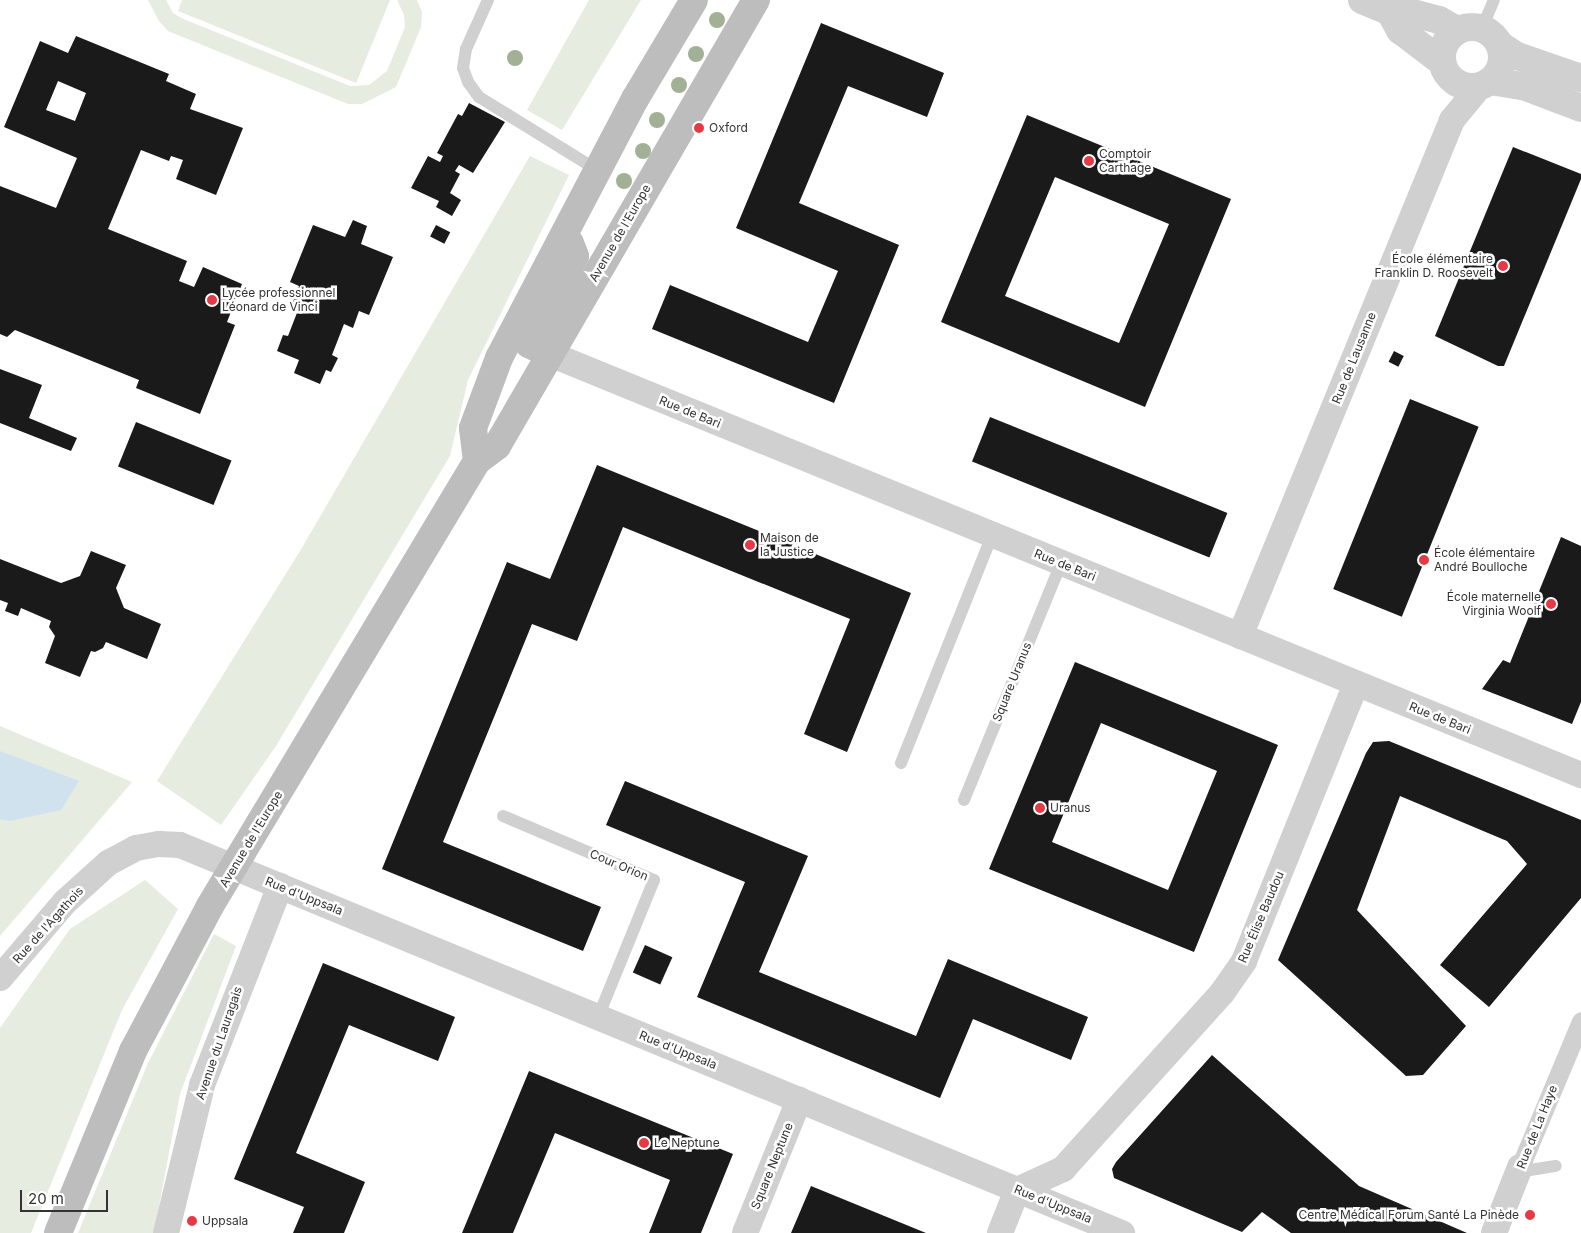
<!DOCTYPE html>
<meta charset="utf-8">
<style>
body{margin:0}
#map{position:relative;width:1581px;height:1233px;overflow:hidden;background:#fff;font-family:Inter,sans-serif}
div>[style]{position:absolute}
[style*='--x']{left:calc(var(--x)*1px);top:calc(var(--y)*1px);width:calc(var(--w)*1px);rotate:calc(var(--a)*1deg)}
.green>*{inset:0;background:#e6ecdf}
.water>*{inset:0;background:#cfe2ee}
.building>*{inset:0;background:#1a1a1a;transform-origin:0 0}
.service>*{height:12px;margin:-6px;padding:0 6px;transform-origin:6px;border-radius:6px;background:#d0d0d0}
.pedestrian>*{height:19px;margin:-9.5px;padding:0 9.5px;transform-origin:9.5px;border-radius:9.5px;background:#d0d0d0}
.minor>*{height:26px;margin:-13px;padding:0 13px;transform-origin:13px;border-radius:13px;background:#d0d0d0}
.tertiary>*{height:28px;margin:-14px;padding:0 14px;transform-origin:14px;border-radius:14px;background:#d0d0d0}
.tertiary>.ring{margin:-14px;padding:0;box-sizing:content-box;background:none;border:28px solid #d0d0d0;border-radius:50%}
.secondary>*{height:28px;margin:-14px;padding:0 14px;transform-origin:14px;border-radius:14px;background:#bdbdbd}
.trees>*{width:16px;height:16px;margin:-8px;border-radius:50%;background:#a2b095}
.dots>*{width:14px;height:14px;translate:-50% -50%;box-sizing:border-box;border:2px solid #fff;border-radius:50%}
span{translate:-50% -50%;white-space:nowrap;text-align:center;line-height:1.15;-webkit-text-stroke:5px #fff;paint-order:stroke}
.poi-label{font-size:12px;color:#333}
.left{translate:0 -50%;text-align:left}
.right{translate:-100% -50%;text-align:right}
.street-label{font-size:12px;color:#333}
.scale{position:absolute;left:20px;top:1190px;width:88px;height:22px;box-sizing:border-box;border:2px solid #333;border-top:0;padding-left:6px;font-size:15px;line-height:18px;white-space:nowrap;color:#333;-webkit-text-stroke:4px #fff;paint-order:stroke}
</style>
<div id="map">
<div class="green">
<i style="clip-path:polygon(148px 0,166px 0,173px 13px,181px 18px,350px 86px,369px 85px,387px 71px,405px 27px,404px 15px,397px 0,417px 0,422px 12px,421px 27px,396px 87px,362px 104px,348px 104px,168px 31px,159px 21px)"></i>
<i style="clip-path:polygon(182px 0,390px 0,356px 83px,178px 11px)"></i>
<i style="clip-path:polygon(589px 0,641px 0,562px 130px,527px 110px)"></i>
<i style="clip-path:polygon(530px 156px,569px 175px,468px 380px,450px 456px,276px 746px,221px 825px,157px 781px,300px 551px)"></i>
<i style="clip-path:polygon(0 726px,132px 782px,0 936px)"></i>
<i style="clip-path:polygon(145px 880px,178px 909px,122px 1010px,31px 1233px,0 1233px,0 1028px,70px 929px)"></i>
<i style="clip-path:polygon(214px 934px,236px 946px,180px 1094px,154px 1233px,78px 1233px,148px 1063px)"></i>
</div>
<div class="water">
<i style="clip-path:polygon(0 751px,79px 781px,61px 810px,10px 821px,0 819px)"></i>
</div>
<div class="building">
<i style="clip-path:polygon(821px 23px,944px 73px,927px 117px,848px 86px,799px 203px,899px 245px,834px 403px,652px 329px,670px 285px,808px 342px,838px 271px,736px 228px)"></i>
<i style="clip-path:polygon(evenodd,76px 36px,169px 74px,166px 81px,196px 94px,190px 109px,243px 128px,216px 195px,176px 179px,183px 160px,171px 156px,169px 161px,141px 150px,108px 229px,187px 261px,179px 281px,194px 287px,203px 267px,242px 284px,227px 322px,235px 325px,200px 414px,136px 388px,139px 380px,15px 330px,7px 337px,0 334px,0 186px,56px 208px,77px 158px,4px 127px,40px 41px,68px 53px,76px 36px,58px 81px,86px 93px,75px 121px,46px 110px,58px 81px)"></i>
<i style="clip-path:polygon(469px 103px,505px 122px,473px 173px,459px 165px,455px 171px,460px 174px,450px 193px,461px 200px,452px 216px,436px 207px,439px 201px,411px 188px,428px 156px,440px 162px,443px 156px,437px 153px,458px 114px,462px 116px)"></i>
<i style="clip-path:polygon(evenodd,1027px 115px,1231px 199px,1145px 407px,941px 322px,1027px 115px,1055px 177px,1169px 224px,1119px 343px,1005px 296px,1055px 177px)"></i>
<i style="clip-path:polygon(1513px 147px,1581px 174px,1581px 179px,1504px 366px,1498px 366px,1435px 336px)"></i>
<i style="clip-path:polygon(353px 220px,367px 226px,361px 244px,393px 257px,369px 315px,359px 311px,353px 328px,344px 324px,332px 355px,338px 358px,331px 372px,326px 370px,320px 384px,294px 373px,299px 360px,277px 351px,283px 335px,288px 336px,300px 305px,293px 302px,299px 286px,290px 282px,313px 225px,345px 237px)"></i>
<i style="left:436px;top:225px;width:16px;height:13px;rotate:27deg"></i>
<i style="left:1394px;top:351px;width:11px;height:12px;rotate:27deg"></i>
<i style="clip-path:polygon(0 369px,42px 385px,29px 418px,77px 438px,71px 451px,0 423px)"></i>
<i style="left:1410px;top:399px;width:74px;height:205px;rotate:22deg"></i>
<i style="left:990px;top:417px;width:256px;height:48px;rotate:22deg"></i>
<i style="left:136px;top:422px;width:103px;height:48px;rotate:22deg"></i>
<i style="clip-path:polygon(597px 465px,911px 593px,847px 752px,804px 734px,850px 619px,623px 527px,577px 641px,532px 624px,443px 842px,601px 907px,583px 951px,382px 869px,507px 562px,550px 579px)"></i>
<i style="clip-path:polygon(1561px 537px,1581px 546px,1581px 702px,1572px 724px,1482px 689px,1503px 660px,1510px 663px)"></i>
<i style="clip-path:polygon(91px 551px,126px 565px,116px 588px,124px 608px,161px 624px,147px 659px,106px 642px,103px 648px,95px 652px,91px 651px,80px 677px,45px 663px,55px 636px,49px 627px,51px 621px,21px 608px,18px 616px,5px 611px,8px 603px,0 600px,0 559px,61px 583px,80px 576px)"></i>
<i style="clip-path:polygon(evenodd,1075px 662px,1278px 745px,1194px 952px,989px 869px,1075px 662px,1101px 723px,1217px 771px,1168px 890px,1052px 842px,1101px 723px)"></i>
<i style="clip-path:polygon(1389px 741px,1581px 820px,1581px 898px,1489px 1007px,1440px 965px,1527px 864px,1507px 841px,1400px 796px,1357px 910px,1466px 1026px,1423px 1075px,1406px 1076px,1278px 960px,1366px 753px,1373px 742px)"></i>
<i style="clip-path:polygon(625px 781px,808px 856px,759px 972px,916px 1036px,948px 959px,1088px 1017px,1071px 1060px,973px 1019px,940px 1098px,697px 997px,745px 882px,606px 825px)"></i>
<i style="left:645px;top:945px;width:30px;height:30px;rotate:24deg"></i>
<i style="clip-path:polygon(323px 963px,455px 1017px,438px 1061px,349px 1025px,296px 1153px,365px 1182px,344px 1233px,293px 1233px,304px 1207px,234px 1179px)"></i>
<i style="clip-path:polygon(1212px 1055px,1359px 1186px,1467px 1233px,1291px 1233px,1262px 1212px,1242px 1232px,1114px 1178px,1112px 1169px,1116px 1162px)"></i>
<i style="clip-path:polygon(529px 1071px,733px 1154px,701px 1233px,649px 1233px,670px 1180px,555px 1133px,513px 1233px,462px 1233px)"></i>
<i style="clip-path:polygon(811px 1186px,926px 1233px,791px 1233px)"></i>
</div>
<div class="service">
<i style="--x:488;--y:0;--w:54;--a:114.2"></i>
<i style="--x:466;--y:49;--w:19;--a:99"></i>
<i style="--x:463;--y:68;--w:15;--a:70"></i>
<i style="--x:468;--y:82;--w:19;--a:54"></i>
<i style="--x:479;--y:97;--w:141;--a:31.7"></i>
<i style="--x:1482;--y:28;--w:30;--a:-67"></i>
<i style="--x:901;--y:763;--w:245;--a:-68.2"></i>
<i style="--x:964;--y:800;--w:256;--a:-67.7"></i>
<i style="--x:503;--y:816;--w:164;--a:23"></i>
<i style="--x:654;--y:880;--w:148;--a:112.2"></i>
<i style="--x:1520;--y:1167;--w:10;--a:17"></i>
<i style="--x:1530;--y:1170;--w:26;--a:-9"></i>
</div>
<div class="pedestrian">
<i style="--x:1520;--y:1167;--w:158;--a:-67.3"></i>
</div>
<div class="minor">
<i style="--x:550;--y:354;--w:1114;--a:22.21"></i>
<i style="--x:1240;--y:636;--w:558;--a:-67.66"></i>
<i style="--x:1452;--y:120;--w:44;--a:-50.5"></i>
<i style="--x:0;--y:978;--w:100;--a:-49.5"></i>
<i style="--x:65;--y:902;--w:58;--a:-42.2"></i>
<i style="--x:108;--y:863;--w:32;--a:-28"></i>
<i style="--x:136;--y:848;--w:23;--a:-10"></i>
<i style="--x:159;--y:844;--w:21;--a:3"></i>
<i style="--x:180;--y:845;--w:1019;--a:22.39"></i>
<i style="--x:166;--y:1233;--w:152;--a:-76.3"></i>
<i style="--x:202;--y:1085;--w:214;--a:-68.6"></i>
<i style="--x:745;--y:1233;--w:144;--a:-67.9"></i>
<i style="--x:1000;--y:1233;--w:46;--a:-68.4"></i>
<i style="--x:1017;--y:1190;--w:51;--a:-24.5"></i>
<i style="--x:1063;--y:1169;--w:237;--a:-47.9"></i>
<i style="--x:1222;--y:993;--w:39;--a:-55"></i>
<i style="--x:1244;--y:961;--w:299;--a:-68"></i>
<i style="--x:1494;--y:1233;--w:71;--a:-68.5"></i>
</div>
<div class="tertiary">
<i style="--x:1362;--y:0;--w:30;--a:23"></i>
<i style="--x:1390;--y:12;--w:19;--a:0"></i>
<i style="--x:1409;--y:12;--w:31;--a:15"></i>
<i style="--x:1439;--y:20;--w:21;--a:29"></i>
<i style="--x:1390;--y:12;--w:21;--a:61"></i>
<i style="--x:1400;--y:30;--w:53;--a:37.3"></i>
<i class="ring" style="left:1442px;top:27px;width:32px;height:32px"></i>
<i style="--x:1500;--y:45;--w:20;--a:33"></i>
<i style="--x:1517;--y:56;--w:68;--a:19"></i>
<i style="--x:1490;--y:81;--w:33;--a:9"></i>
<i style="--x:1523;--y:86;--w:62;--a:20.8"></i>
</div>
<div class="secondary">
<i style="--x:550;--y:354;--w:23;--a:-155"></i>
<i style="--x:529;--y:344;--w:99;--a:-62.4"></i>
<i style="--x:575;--y:256;--w:14;--a:-111"></i>
<i style="--x:477;--y:461;--w:33;--a:-97"></i>
<i style="--x:473;--y:428;--w:75;--a:-69.6"></i>
<i style="--x:499;--y:358;--w:293;--a:-62.3"></i>
<i style="--x:635;--y:99;--w:115;--a:-59.2"></i>
<i style="--x:58;--y:1233;--w:197;--a:-67.6"></i>
<i style="--x:133;--y:1051;--w:164;--a:-62"></i>
<i style="--x:210;--y:906;--w:519;--a:-59.04"></i>
<i style="--x:477;--y:461;--w:25;--a:-37"></i>
<i style="--x:497;--y:446;--w:516;--a:-59.86"></i>
</div>
<div class="trees">
<i style="left:717px;top:20px"></i>
<i style="left:696px;top:54px"></i>
<i style="left:515px;top:58px"></i>
<i style="left:679px;top:85px"></i>
<i style="left:657px;top:120px"></i>
<i style="left:643px;top:151px"></i>
<i style="left:624px;top:181px"></i>
</div>
<div class="dots">
<i style="left:699px;top:128px;background:#e63946"></i>
<i style="left:1089px;top:161px;background:#e63946"></i>
<i style="left:1503px;top:266px;background:#e63946"></i>
<i style="left:212px;top:300px;background:#e63946"></i>
<i style="left:750px;top:545px;background:#e63946"></i>
<i style="left:1424px;top:560px;background:#e63946"></i>
<i style="left:1551px;top:604px;background:#e63946"></i>
<i style="left:1040px;top:808px;background:#e63946"></i>
<i style="left:644px;top:1143px;background:#e63946"></i>
<i style="left:1530px;top:1215px;background:#e63946"></i>
<i style="left:192px;top:1221px;background:#e63946"></i>
</div>
<div class="poi-label">
<span class="left" style="left:709px;top:128px">Oxford</span>
<span class="left" style="left:1099px;top:161px">Comptoir<br>Carthage</span>
<span class="right" style="left:1493px;top:266px">École élémentaire<br>Franklin D. Roosevelt</span>
<span class="left" style="left:222px;top:300px">Lycée professionnel<br>Léonard de Vinci</span>
<span class="left" style="left:760px;top:545px">Maison de<br>la Justice</span>
<span class="left" style="left:1434px;top:560px">École élémentaire<br>André Boulloche</span>
<span class="right" style="left:1541px;top:604px">École maternelle<br>Virginia Woolf</span>
<span class="left" style="left:1050px;top:808px">Uranus</span>
<span class="left" style="left:654px;top:1143px">Le Neptune</span>
<span class="right" style="left:1519px;top:1215px">Centre Médical Forum Santé La Pinède</span>
<span class="left" style="left:202px;top:1221px">Uppsala</span>
</div>
<div class="street-label">
<span style="left:620px;top:233px;rotate:-60deg">Avenue de l'Europe</span>
<span style="left:1354px;top:358px;rotate:-68deg">Rue de Lausanne</span>
<span style="left:690px;top:412px;rotate:22deg">Rue de Bari</span>
<span style="left:1065px;top:565px;rotate:22deg">Rue de Bari</span>
<span style="left:1012px;top:682px;rotate:-68deg">Square Uranus</span>
<span style="left:1440px;top:718px;rotate:22deg">Rue de Bari</span>
<span style="left:251px;top:839px;rotate:-59deg">Avenue de l'Europe</span>
<span style="left:619px;top:865px;rotate:23deg">Cour Orion</span>
<span style="left:304px;top:896px;rotate:22deg">Rue d'Uppsala</span>
<span style="left:1261px;top:917px;rotate:-67deg">Rue Élise Baudou</span>
<span style="left:48px;top:925px;rotate:-48deg">Rue de l'Agathois</span>
<span style="left:219px;top:1043px;rotate:-71deg">Avenue du Lauragais</span>
<span style="left:678px;top:1050px;rotate:22deg">Rue d'Uppsala</span>
<span style="left:1537px;top:1127px;rotate:-68deg">Rue de La Haye</span>
<span style="left:772px;top:1166px;rotate:-68deg">Square Neptune</span>
<span style="left:1053px;top:1204px;rotate:22deg">Rue d'Uppsala</span>
</div>
<div class="scale">20 m</div>
</div>
